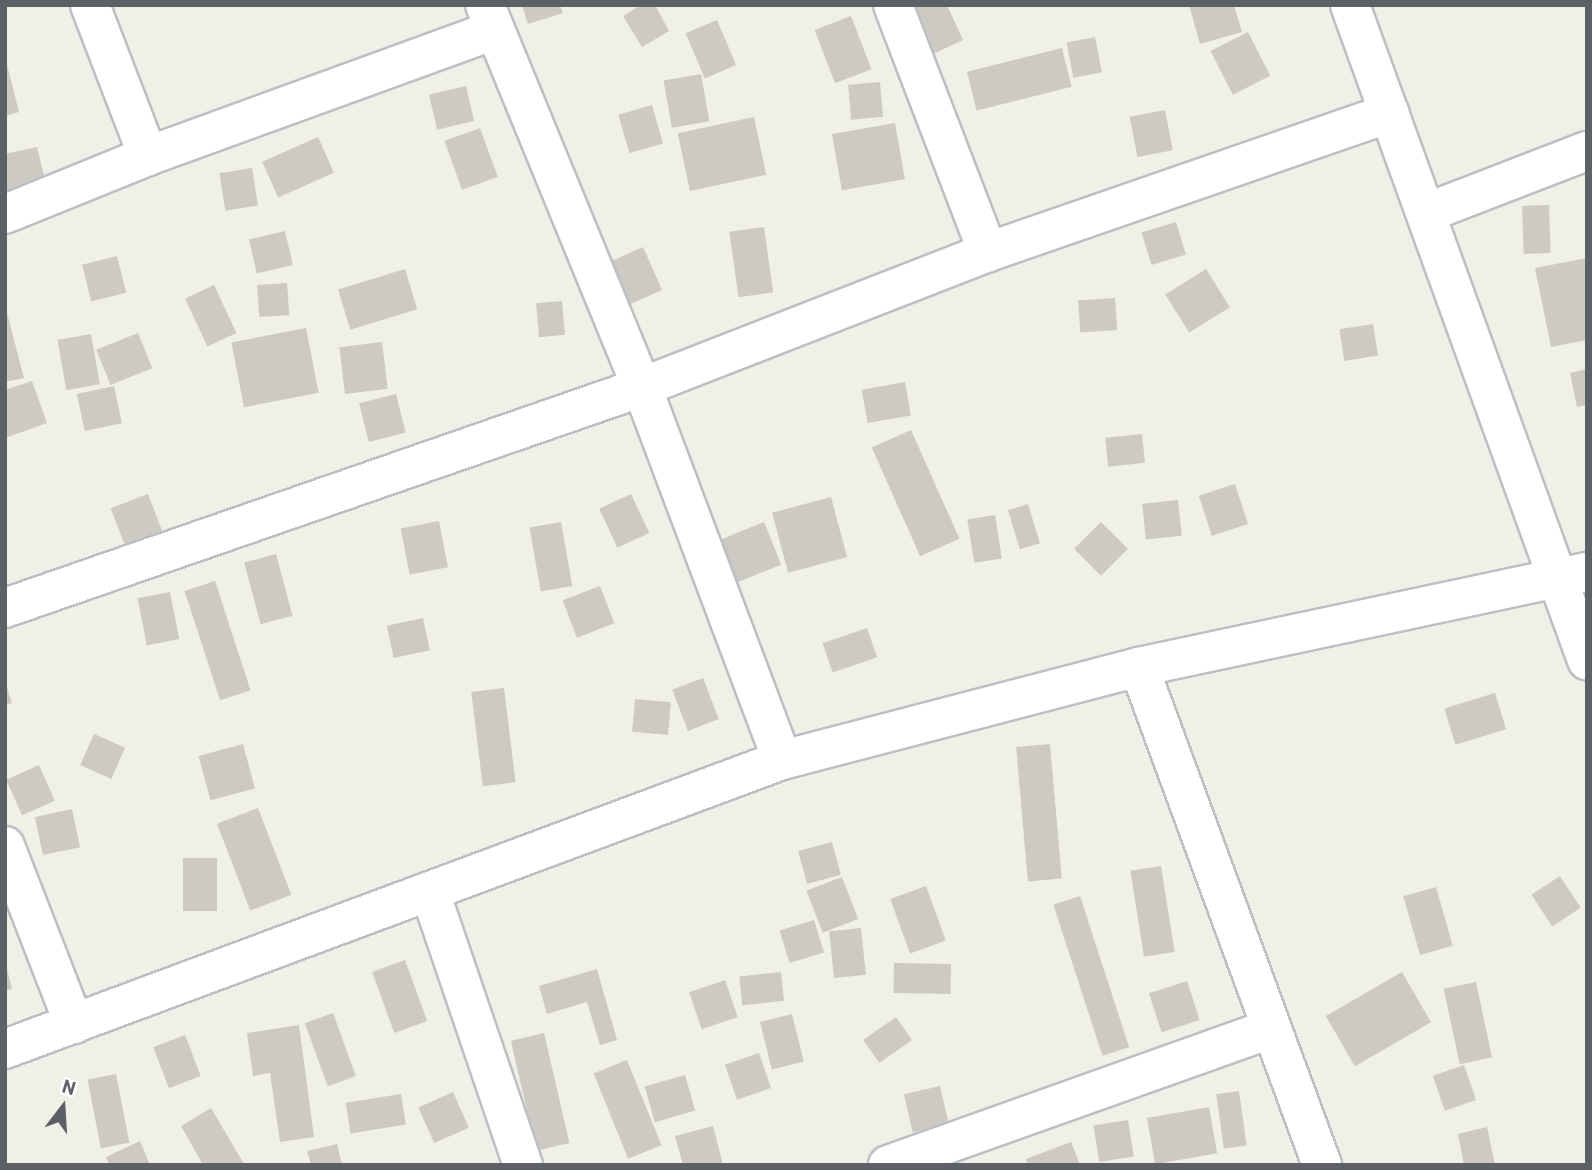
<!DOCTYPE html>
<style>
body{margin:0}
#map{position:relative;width:1592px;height:1170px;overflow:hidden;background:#f1f0e6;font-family:Barlow,sans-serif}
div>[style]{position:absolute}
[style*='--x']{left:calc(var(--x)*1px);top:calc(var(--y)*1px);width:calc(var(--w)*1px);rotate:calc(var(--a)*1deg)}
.building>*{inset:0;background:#cccac3;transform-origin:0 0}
.roads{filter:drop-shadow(2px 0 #bebfc5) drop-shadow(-2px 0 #bebfc5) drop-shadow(0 2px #bebfc5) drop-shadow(0 -2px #bebfc5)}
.minor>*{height:38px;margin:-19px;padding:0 19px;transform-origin:19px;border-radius:19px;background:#fff}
span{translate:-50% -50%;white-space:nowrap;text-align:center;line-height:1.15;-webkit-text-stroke:5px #fff;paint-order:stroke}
.frame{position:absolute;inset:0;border:7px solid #5e6067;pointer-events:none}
.north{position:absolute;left:28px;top:1072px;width:70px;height:70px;-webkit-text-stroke:5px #fff;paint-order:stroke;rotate:17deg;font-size:19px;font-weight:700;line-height:28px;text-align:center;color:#5e6067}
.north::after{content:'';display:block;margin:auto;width:24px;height:32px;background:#5e6067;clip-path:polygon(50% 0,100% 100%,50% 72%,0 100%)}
</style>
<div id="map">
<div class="building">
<i style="clip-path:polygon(522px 5px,560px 5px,563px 13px,528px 24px)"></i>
<i style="clip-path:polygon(641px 5px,655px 5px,669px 31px,642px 47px,623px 16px)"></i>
<i style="clip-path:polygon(910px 5px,947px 5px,963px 40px,933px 54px)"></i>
<i style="clip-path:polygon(1189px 5px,1234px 5px,1242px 32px,1200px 44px)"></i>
<i style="left:851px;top:16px;width:57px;height:39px;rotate:69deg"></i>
<i style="left:717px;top:20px;width:49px;height:34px;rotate:67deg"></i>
<i style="left:1248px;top:32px;width:49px;height:42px;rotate:63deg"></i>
<i style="left:1095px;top:37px;width:36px;height:29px;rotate:79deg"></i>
<i style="left:1062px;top:48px;width:40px;height:98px;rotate:76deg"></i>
<i style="clip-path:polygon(6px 61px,19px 112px,5px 116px,5px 62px)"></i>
<i style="left:701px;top:74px;width:48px;height:38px;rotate:80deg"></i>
<i style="left:880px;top:82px;width:35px;height:32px;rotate:85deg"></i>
<i style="left:466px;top:86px;width:36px;height:38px;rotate:77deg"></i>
<i style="left:652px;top:105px;width:40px;height:35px;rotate:74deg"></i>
<i style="left:1165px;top:110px;width:41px;height:36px;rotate:79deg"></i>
<i style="left:754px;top:117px;width:59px;height:78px;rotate:78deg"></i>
<i style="left:895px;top:123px;width:57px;height:64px;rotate:80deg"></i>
<i style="left:480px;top:128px;width:52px;height:38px;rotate:70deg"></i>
<i style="left:318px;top:137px;width:39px;height:61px;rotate:66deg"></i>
<i style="clip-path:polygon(37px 147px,46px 184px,5px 193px,5px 154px)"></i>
<i style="left:252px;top:168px;width:38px;height:33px;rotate:81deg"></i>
<i style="left:1549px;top:205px;width:48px;height:27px;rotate:88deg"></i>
<i style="left:1176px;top:222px;width:34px;height:36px;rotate:73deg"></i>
<i style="left:764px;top:227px;width:66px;height:35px;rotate:82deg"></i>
<i style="left:285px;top:231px;width:35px;height:37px;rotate:77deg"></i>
<i style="left:643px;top:247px;width:47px;height:35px;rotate:66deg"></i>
<i style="left:117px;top:256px;width:38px;height:36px;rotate:76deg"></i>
<i style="clip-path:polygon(1587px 258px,1587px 340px,1551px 347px,1535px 268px)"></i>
<i style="left:405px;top:269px;width:42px;height:70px;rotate:73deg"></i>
<i style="left:1206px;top:269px;width:45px;height:48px;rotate:58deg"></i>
<i style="left:287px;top:283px;width:32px;height:30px;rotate:86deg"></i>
<i style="left:214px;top:285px;width:53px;height:32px;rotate:65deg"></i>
<i style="left:1115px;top:298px;width:32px;height:37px;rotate:86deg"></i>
<i style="left:562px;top:301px;width:34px;height:26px;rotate:85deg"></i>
<i style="clip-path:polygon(5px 305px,24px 378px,5px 382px)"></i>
<i style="left:1373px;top:324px;width:32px;height:34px;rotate:81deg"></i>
<i style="left:306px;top:328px;width:66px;height:76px;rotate:79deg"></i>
<i style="left:138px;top:333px;width:38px;height:45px;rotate:68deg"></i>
<i style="left:91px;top:334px;width:51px;height:34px;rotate:80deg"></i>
<i style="left:382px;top:342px;width:47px;height:43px;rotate:83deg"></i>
<i style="clip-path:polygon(1587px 369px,1587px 405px,1577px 407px,1570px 373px)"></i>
<i style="clip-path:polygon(32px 381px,47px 423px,5px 438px,5px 390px)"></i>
<i style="left:905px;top:382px;width:34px;height:44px;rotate:80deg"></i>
<i style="left:114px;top:386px;width:38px;height:38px;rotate:78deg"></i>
<i style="left:396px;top:394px;width:40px;height:38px;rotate:76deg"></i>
<i style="left:911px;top:430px;width:119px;height:43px;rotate:66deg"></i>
<i style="left:1142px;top:434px;width:29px;height:37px;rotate:84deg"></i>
<i style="left:1235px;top:484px;width:42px;height:38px;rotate:72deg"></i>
<i style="left:148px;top:494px;width:42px;height:40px;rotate:69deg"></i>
<i style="left:631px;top:494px;width:43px;height:35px;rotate:65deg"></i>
<i style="left:831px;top:497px;width:62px;height:61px;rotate:75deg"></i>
<i style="left:1178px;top:500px;width:36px;height:36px;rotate:84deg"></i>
<i style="left:1028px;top:504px;width:41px;height:21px;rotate:73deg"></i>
<i style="left:995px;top:515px;width:44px;height:28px;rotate:81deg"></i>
<i style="left:439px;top:521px;width:47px;height:39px;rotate:79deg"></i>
<i style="left:561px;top:522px;width:65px;height:32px;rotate:80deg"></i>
<i style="left:764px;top:522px;width:46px;height:56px;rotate:68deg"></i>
<i style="left:1101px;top:522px;width:38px;height:38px;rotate:45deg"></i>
<i style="left:276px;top:554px;width:64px;height:33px;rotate:75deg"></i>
<i style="left:215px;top:581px;width:115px;height:32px;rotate:72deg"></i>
<i style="left:600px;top:586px;width:40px;height:40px;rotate:69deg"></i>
<i style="left:170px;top:592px;width:48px;height:33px;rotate:79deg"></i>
<i style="left:423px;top:618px;width:33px;height:37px;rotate:78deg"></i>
<i style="left:867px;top:628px;width:31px;height:47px;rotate:71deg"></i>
<i style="left:703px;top:678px;width:44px;height:33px;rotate:69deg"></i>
<i style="clip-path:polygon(5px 681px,12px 703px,5px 705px)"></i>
<i style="left:504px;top:688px;width:95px;height:33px;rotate:83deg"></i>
<i style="left:1495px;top:693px;width:38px;height:53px;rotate:73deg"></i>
<i style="left:635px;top:699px;width:36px;height:33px;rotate:5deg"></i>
<i style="left:94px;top:734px;width:34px;height:34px;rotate:24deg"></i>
<i style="left:243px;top:744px;width:46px;height:46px;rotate:75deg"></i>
<i style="left:1050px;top:744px;width:135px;height:34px;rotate:85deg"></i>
<i style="left:39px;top:765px;width:39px;height:36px;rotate:66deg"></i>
<i style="left:258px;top:808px;width:93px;height:44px;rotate:69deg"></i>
<i style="left:72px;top:809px;width:39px;height:38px;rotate:78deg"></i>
<i style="left:832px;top:842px;width:34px;height:35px;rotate:75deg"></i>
<i style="left:183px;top:858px;width:34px;height:53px"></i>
<i style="left:1161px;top:866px;width:87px;height:31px;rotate:81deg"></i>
<i style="left:1560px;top:876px;width:38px;height:34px;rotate:57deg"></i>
<i style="left:842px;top:877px;width:45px;height:38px;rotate:69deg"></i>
<i style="left:926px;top:886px;width:58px;height:38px;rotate:70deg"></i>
<i style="left:1436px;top:887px;width:61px;height:34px;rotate:74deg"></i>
<i style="left:1080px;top:896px;width:159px;height:28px;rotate:72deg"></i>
<i style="left:814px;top:920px;width:34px;height:36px;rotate:73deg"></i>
<i style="left:861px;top:928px;width:47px;height:32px;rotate:84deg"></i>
<i style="left:405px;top:960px;width:65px;height:35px;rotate:70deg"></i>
<i style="clip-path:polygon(5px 961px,12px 989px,5px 991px)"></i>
<i style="left:894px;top:963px;width:57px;height:30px;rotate:1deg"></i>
<i style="clip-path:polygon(597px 969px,617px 1040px,600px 1045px,587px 1002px,547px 1014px,539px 986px)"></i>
<i style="left:781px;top:972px;width:29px;height:42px;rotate:84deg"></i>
<i style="left:1402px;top:972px;width:58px;height:88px;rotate:60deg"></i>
<i style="left:725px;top:980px;width:39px;height:38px;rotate:71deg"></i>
<i style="left:1187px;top:981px;width:41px;height:40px;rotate:72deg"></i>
<i style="left:1476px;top:982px;width:77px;height:33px;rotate:78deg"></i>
<i style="left:333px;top:1013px;width:67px;height:30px;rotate:70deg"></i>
<i style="left:792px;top:1014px;width:49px;height:33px;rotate:76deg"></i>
<i style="left:896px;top:1017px;width:28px;height:40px;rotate:55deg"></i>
<i style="clip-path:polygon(299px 1025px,314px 1137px,280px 1142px,270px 1073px,253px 1076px,247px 1033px)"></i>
<i style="left:544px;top:1033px;width:113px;height:34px;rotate:77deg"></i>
<i style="left:185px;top:1035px;width:44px;height:34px;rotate:69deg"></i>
<i style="left:759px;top:1053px;width:37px;height:36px;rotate:71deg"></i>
<i style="left:627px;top:1060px;width:92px;height:36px;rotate:68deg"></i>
<i style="left:1464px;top:1065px;width:37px;height:33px;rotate:71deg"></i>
<i style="left:116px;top:1074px;width:70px;height:29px;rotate:79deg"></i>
<i style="left:685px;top:1075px;width:37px;height:42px;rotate:74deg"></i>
<i style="left:940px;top:1086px;width:39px;height:37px;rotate:77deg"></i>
<i style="left:1239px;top:1091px;width:55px;height:23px;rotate:82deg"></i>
<i style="left:453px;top:1092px;width:39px;height:38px;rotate:66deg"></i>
<i style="left:401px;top:1094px;width:31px;height:56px;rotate:81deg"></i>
<i style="left:1209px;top:1107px;width:47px;height:63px;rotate:80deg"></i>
<i style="clip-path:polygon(211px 1108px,244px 1164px,242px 1165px,203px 1165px,181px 1126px)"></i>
<i style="left:1128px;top:1120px;width:37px;height:35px;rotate:81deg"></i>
<i style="clip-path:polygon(713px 1126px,723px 1165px,683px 1165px,675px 1136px)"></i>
<i style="clip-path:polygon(1487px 1127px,1495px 1165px,1464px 1165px,1458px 1134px)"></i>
<i style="clip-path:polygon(140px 1141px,150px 1165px,109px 1165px,106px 1157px)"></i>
<i style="clip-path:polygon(1071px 1142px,1080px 1165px,1028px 1165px,1026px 1159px)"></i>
<i style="clip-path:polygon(337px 1144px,342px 1165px,311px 1165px,307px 1151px)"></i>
</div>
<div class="roads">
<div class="minor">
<i style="--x:90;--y:5;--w:162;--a:69"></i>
<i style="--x:485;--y:5;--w:413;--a:67.7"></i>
<i style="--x:642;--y:387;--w:398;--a:69.4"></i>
<i style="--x:893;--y:5;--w:265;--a:69"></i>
<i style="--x:1350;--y:5;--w:697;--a:70.11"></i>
<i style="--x:1426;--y:213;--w:173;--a:-21.1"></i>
<i style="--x:5;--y:214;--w:154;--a:-22.1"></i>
<i style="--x:148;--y:156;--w:369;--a:-20"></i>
<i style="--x:5;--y:608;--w:674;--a:-19.13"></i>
<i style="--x:642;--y:387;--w:371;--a:-21.3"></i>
<i style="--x:988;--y:252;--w:425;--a:-19.1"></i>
<i style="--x:1139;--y:667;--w:531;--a:69.82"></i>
<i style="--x:5;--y:846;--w:191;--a:68.8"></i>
<i style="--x:430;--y:892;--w:288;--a:71.2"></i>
<i style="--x:5;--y:1049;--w:829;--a:-20.4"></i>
<i style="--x:782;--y:760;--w:369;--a:-14.6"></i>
<i style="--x:1139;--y:667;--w:458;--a:-12"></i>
<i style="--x:888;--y:1165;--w:405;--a:-19.6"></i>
</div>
</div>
<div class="frame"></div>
<div class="north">N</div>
</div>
